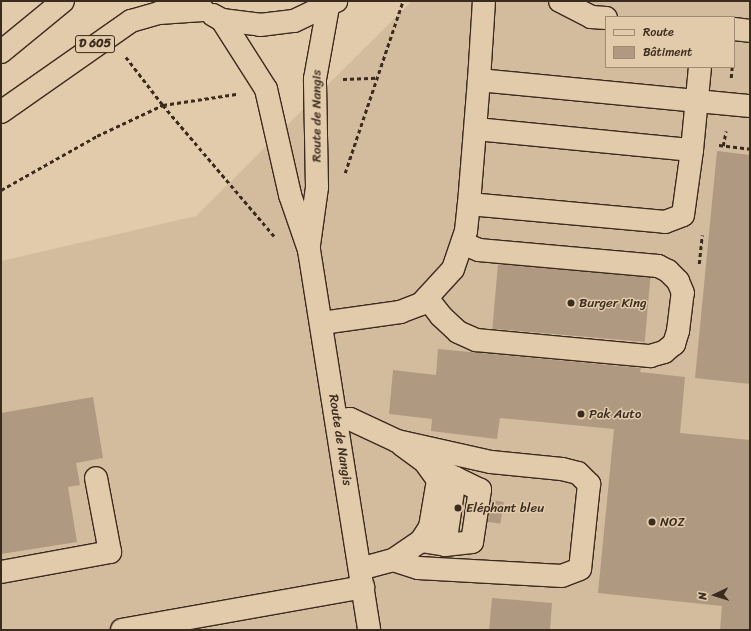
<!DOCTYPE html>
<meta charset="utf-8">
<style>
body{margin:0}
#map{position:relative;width:751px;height:631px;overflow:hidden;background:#e2cbab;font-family:Sriracha,sans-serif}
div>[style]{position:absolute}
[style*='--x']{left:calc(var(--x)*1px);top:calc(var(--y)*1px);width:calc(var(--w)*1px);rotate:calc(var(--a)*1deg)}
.built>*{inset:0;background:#d3bc9e}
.building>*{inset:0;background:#af9980;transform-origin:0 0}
.path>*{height:2.5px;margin-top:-1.25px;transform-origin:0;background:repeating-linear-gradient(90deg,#3b2a1e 0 4px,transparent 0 7px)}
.roads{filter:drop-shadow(1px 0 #3b2a1e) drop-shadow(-1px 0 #3b2a1e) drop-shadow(0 1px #3b2a1e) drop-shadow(0 -1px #3b2a1e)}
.minor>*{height:22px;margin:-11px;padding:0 11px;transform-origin:11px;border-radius:11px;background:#e2cbab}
.major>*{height:22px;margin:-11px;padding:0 11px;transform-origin:11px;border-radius:11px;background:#e2cbab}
.dots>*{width:11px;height:11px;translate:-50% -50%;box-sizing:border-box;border:2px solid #e2cbab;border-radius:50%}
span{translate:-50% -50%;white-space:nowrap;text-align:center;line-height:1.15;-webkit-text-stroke:3px #e2cbab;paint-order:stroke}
.shield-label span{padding:1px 3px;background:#e2cbab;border:1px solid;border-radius:3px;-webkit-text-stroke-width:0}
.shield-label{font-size:12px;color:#3b2a1e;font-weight:700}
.street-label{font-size:13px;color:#3b2a1e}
.poi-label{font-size:13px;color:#3b2a1e}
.left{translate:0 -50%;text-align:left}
.frame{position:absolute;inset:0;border:2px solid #3b2a1e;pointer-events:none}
.legend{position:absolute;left:605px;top:16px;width:130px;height:52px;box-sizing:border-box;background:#e2cbab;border:1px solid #9f8b73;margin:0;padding:5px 7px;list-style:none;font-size:12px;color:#3b2a1e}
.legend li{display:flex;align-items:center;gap:8px;height:20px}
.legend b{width:20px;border:1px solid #9f8b73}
.north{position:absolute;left:695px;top:575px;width:40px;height:40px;-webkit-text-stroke:3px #e2cbab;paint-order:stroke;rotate:266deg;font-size:11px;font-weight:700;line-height:16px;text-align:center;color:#3b2a1e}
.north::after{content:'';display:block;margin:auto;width:14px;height:18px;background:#3b2a1e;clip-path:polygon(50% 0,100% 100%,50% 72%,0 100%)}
</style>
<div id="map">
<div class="built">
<i style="clip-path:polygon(evenodd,412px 1px,750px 1px,750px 630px,1px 630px,1px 261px,196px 216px,412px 1px,606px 17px,734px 17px,734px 67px,606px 67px,606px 17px)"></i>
</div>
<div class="building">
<i style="clip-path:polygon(717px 151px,750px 155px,750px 384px,695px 378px)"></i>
<i style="left:498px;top:264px;width:153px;height:65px;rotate:5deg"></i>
<i style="clip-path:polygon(438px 349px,641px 368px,640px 372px,685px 377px,680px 433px,750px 440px,750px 630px,720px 630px,722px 606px,598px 593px,614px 429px,500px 418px,497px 439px,431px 431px,432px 419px,389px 414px,393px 370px,436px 375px)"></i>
<i style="clip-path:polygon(93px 397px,103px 458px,76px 463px,80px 485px,68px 487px,77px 542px,1px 554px,1px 413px)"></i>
<i style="left:491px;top:500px;width:13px;height:22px;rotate:9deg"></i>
<i style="clip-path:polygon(492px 598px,552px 603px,550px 630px,489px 630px)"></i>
</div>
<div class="path">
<i style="--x:126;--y:57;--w:61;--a:52.4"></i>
<i style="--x:163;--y:105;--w:74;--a:-8.6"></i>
<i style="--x:731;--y:78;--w:11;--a:-85"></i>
<i style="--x:343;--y:79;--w:34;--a:-2"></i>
<i style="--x:719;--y:145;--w:31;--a:7"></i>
<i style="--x:723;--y:146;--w:15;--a:-79"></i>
<i style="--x:345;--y:173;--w:182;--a:-71.4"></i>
<i style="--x:1;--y:190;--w:110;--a:-29.4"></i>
<i style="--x:97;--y:136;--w:73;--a:-25.2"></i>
<i style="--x:163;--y:105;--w:172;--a:49.7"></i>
<i style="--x:699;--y:264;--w:29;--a:-84"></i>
</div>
<div class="roads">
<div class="minor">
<i style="--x:560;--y:1;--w:35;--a:27"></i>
<i style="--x:591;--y:17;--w:15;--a:4"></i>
<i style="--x:734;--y:29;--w:16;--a:7"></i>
<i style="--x:479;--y:80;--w:79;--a:-86.4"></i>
<i style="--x:476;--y:129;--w:217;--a:5.6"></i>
<i style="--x:692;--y:150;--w:83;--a:-84.5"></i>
<i style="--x:469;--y:204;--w:197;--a:5.2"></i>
<i style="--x:665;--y:222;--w:19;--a:-21"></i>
<i style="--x:683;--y:215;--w:66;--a:-82.1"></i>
<i style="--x:427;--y:298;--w:23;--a:52"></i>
<i style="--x:441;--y:316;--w:23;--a:43"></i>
<i style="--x:458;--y:332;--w:20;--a:24"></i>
<i style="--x:476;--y:340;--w:175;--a:5.3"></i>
<i style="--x:650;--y:356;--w:15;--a:-16"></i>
<i style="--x:664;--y:352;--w:13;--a:-39"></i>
<i style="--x:674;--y:344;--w:14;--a:-73"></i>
<i style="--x:678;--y:331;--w:38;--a:-83"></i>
<i style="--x:683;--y:293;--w:13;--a:-113"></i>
<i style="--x:678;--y:281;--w:14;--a:-135"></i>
<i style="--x:668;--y:271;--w:11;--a:-153"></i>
<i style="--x:658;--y:266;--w:180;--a:-174.9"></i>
<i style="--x:479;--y:250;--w:18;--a:-158"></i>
<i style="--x:322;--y:323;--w:79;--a:-8"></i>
<i style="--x:400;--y:312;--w:22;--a:-21"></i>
<i style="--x:421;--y:304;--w:47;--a:-47.6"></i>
<i style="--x:453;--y:269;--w:40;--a:-71.1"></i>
<i style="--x:466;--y:231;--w:27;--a:-84"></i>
<i style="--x:469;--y:204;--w:124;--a:-85.4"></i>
<i style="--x:479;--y:80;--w:272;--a:5.5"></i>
<i style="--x:337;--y:421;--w:13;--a:-9"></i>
<i style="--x:350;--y:419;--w:52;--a:25.1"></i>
<i style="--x:397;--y:441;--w:96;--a:12.6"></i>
<i style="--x:491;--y:462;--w:71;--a:5.6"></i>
<i style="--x:562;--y:469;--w:16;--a:14"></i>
<i style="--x:578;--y:473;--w:16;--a:45"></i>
<i style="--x:589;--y:484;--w:85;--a:96"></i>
<i style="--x:580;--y:569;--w:19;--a:159"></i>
<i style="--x:562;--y:576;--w:144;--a:-176.8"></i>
<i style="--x:418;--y:568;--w:26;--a:-162"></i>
<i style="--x:393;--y:560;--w:34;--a:165"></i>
<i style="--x:421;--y:541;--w:24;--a:9"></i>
<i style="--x:445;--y:545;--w:68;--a:-81.5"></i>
<i style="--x:455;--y:478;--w:32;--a:-150"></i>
<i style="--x:445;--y:545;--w:27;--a:-6"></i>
<i style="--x:472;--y:542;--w:53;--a:-81.3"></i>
<i style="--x:480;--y:490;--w:28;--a:-154"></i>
<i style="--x:393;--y:560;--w:34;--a:-34"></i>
<i style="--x:421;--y:541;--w:17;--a:-57"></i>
<i style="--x:430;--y:527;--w:48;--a:-80.3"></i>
<i style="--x:438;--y:480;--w:24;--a:-126"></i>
<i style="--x:424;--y:461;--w:27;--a:-144"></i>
<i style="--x:1;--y:572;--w:111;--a:-10.4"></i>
<i style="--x:110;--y:552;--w:75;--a:-100.7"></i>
<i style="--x:122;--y:630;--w:245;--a:-10.1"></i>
</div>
<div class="major">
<i style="--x:213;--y:15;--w:10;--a:29"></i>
<i style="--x:222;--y:20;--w:38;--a:7"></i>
<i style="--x:260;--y:25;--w:34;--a:-7"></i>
<i style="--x:294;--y:21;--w:47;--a:-25.5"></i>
<i style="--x:222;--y:20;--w:82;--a:57.5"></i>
<i style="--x:266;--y:89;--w:109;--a:77.2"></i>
<i style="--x:290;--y:195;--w:58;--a:70.9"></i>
<i style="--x:309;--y:250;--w:385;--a:81"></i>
<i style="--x:1;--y:52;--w:80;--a:-39.4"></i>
<i style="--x:1;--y:112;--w:159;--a:-35"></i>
<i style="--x:131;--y:21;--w:29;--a:-16"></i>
<i style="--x:159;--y:13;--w:44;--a:-3.9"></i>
<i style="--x:309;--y:245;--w:59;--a:-82.1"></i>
<i style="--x:317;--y:187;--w:108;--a:-91.1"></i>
<i style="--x:315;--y:79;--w:73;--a:-79.8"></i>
</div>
</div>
<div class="dots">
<i style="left:571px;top:303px;background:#3b2a1e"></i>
<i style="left:581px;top:414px;background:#3b2a1e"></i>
<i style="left:458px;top:508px;background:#3b2a1e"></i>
<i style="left:652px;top:522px;background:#3b2a1e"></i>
</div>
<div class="shield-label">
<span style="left:95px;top:44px">D 605</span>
</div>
<div class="street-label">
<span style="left:317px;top:116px;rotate:-90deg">Route de Nangis</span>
<span style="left:340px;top:440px;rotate:81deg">Route de Nangis</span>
</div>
<div class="poi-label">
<span class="left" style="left:579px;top:303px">Burger King</span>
<span class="left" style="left:589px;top:414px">Pak Auto</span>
<span class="left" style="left:466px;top:508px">Eléphant bleu</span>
<span class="left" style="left:660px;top:522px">NOZ</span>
</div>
<div class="frame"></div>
<ul class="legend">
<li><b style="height:5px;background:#e2cbab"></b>Route</li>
<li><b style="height:11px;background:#af9980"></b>Bâtiment</li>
</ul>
<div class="north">N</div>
</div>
